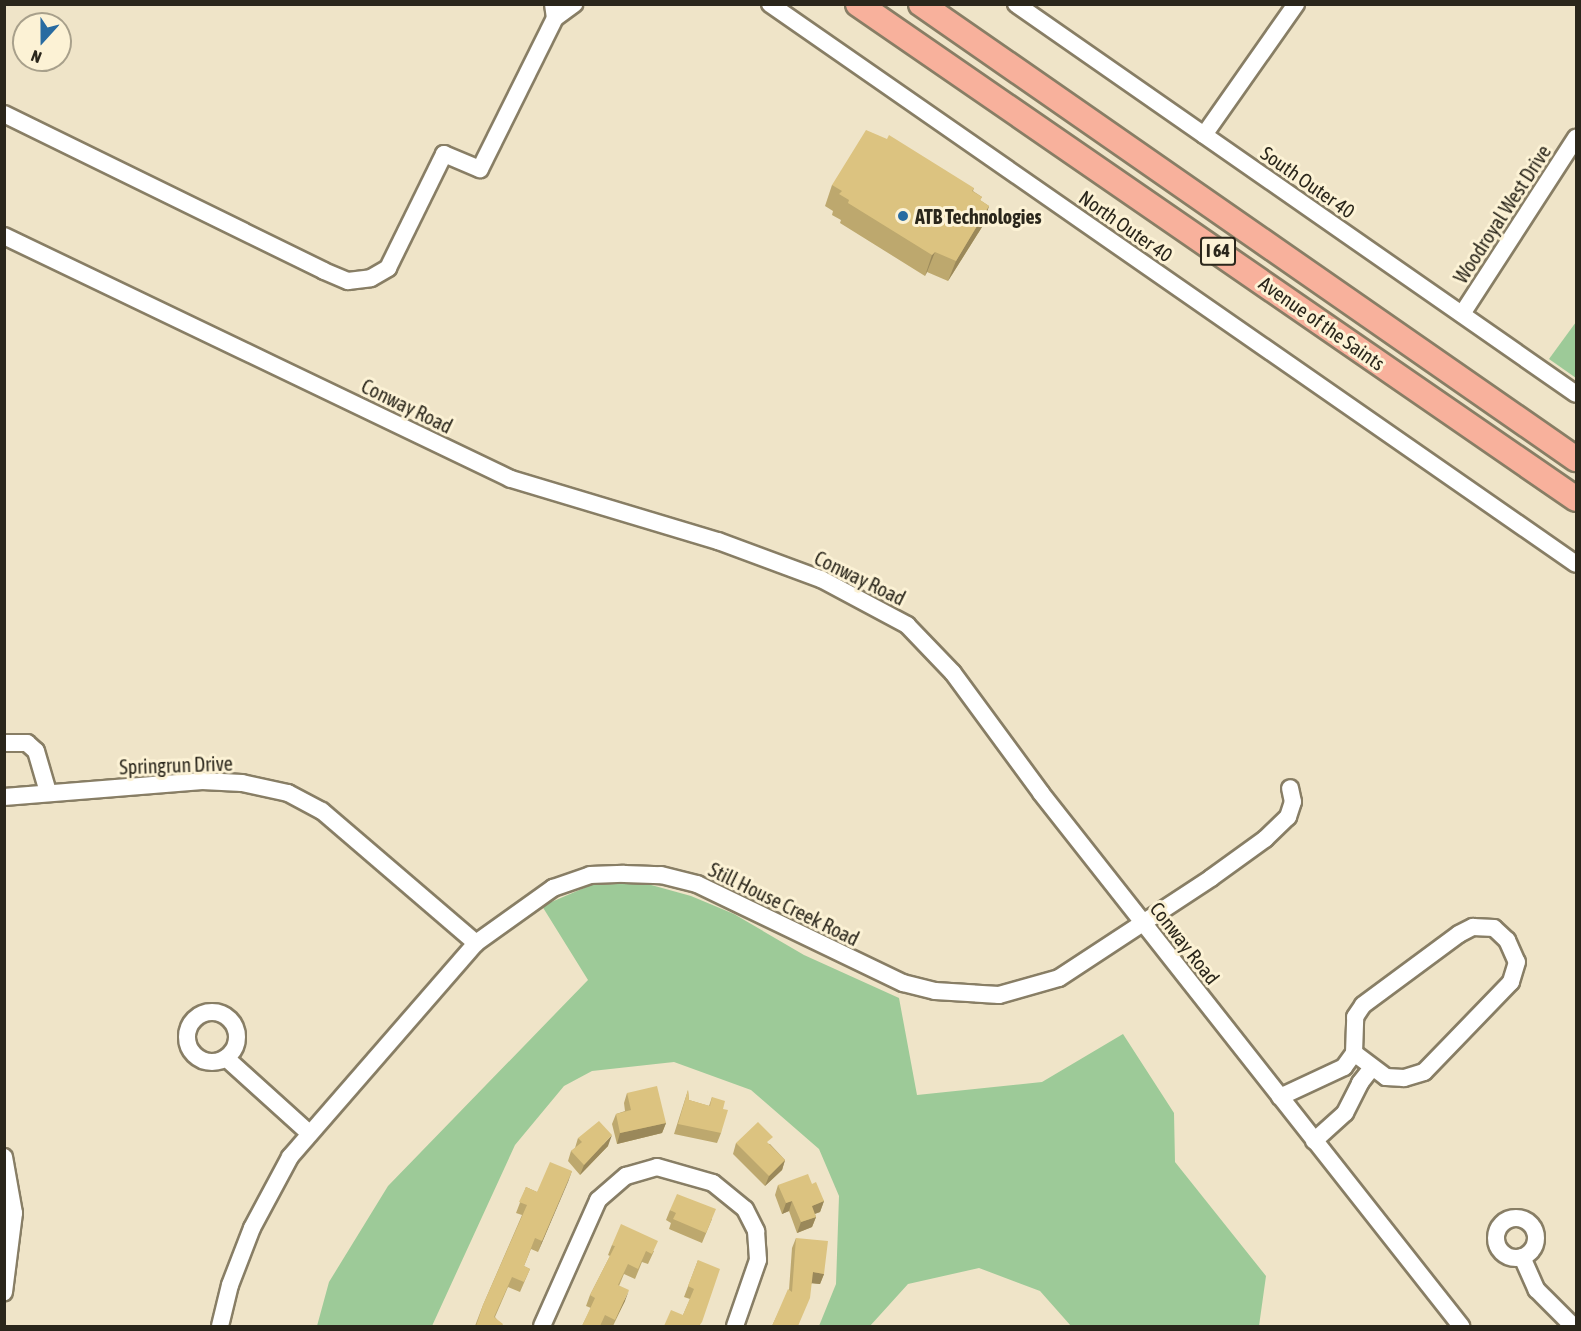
<!DOCTYPE html>
<style>
body{margin:0}
#map{position:relative;width:1581px;height:1331px;overflow:hidden;background:#efe4c8;font-family:"Asap Condensed",sans-serif}
div>[style]{position:absolute}
[style*='--x']{left:calc(var(--x)*1px);top:calc(var(--y)*1px);width:calc(var(--w)*1px);rotate:calc(var(--a)*1deg)}
.green>*{inset:0;background:#9dca98}
.roads{filter:drop-shadow(2px 0 #887e65) drop-shadow(-2px 0 #887e65) drop-shadow(0 2px #887e65) drop-shadow(0 -2px #887e65)}
.minor>*{height:16px;margin:-8px;padding:0 8px;transform-origin:8px;border-radius:8px;background:#fff}
.minor>.ring{margin:-8px;padding:0;box-sizing:content-box;background:none;border:16px solid #fff;border-radius:50%}
.highway>*{height:24px;margin:-12px;padding:0 12px;transform-origin:12px;border-radius:12px;background:#f8b19c}
.wall>*{inset:0;background:#bda86e}
.shaded-wall>*{inset:0;background:#9a885a}
.building>*{inset:0;background:#dcc380}
.dots>*{width:16px;height:16px;translate:-50% -50%;box-sizing:border-box;border:3px solid #fcf2d5;border-radius:50%}
span{translate:-50% -50%;white-space:nowrap;text-align:center;line-height:1.15;-webkit-text-stroke:6px #fcf2d5;paint-order:stroke}
.shield-label span{padding:2px 4px;background:#fcf2d5;border:2px solid;border-radius:4px;-webkit-text-stroke-width:0}
.shield-label{font-size:18px;color:#2a261b;font-weight:700}
.street-label{font-size:20px;color:#2a261b}
.poi-label{font-size:20px;color:#2a261b;font-weight:700}
.left{translate:0 -50%;text-align:left}
.frame{position:absolute;inset:0;border:6px solid #2a261b;pointer-events:none}
.north{position:absolute;left:12px;top:12px;width:60px;height:60px;box-sizing:border-box;background:#fcf2d5;border:2px solid #a8a08b;border-radius:50%;rotate:201deg;font-size:16px;font-weight:700;line-height:24px;text-align:center;color:#2a261b}
.north::after{content:'';display:block;margin:auto;width:21px;height:27px;background:#286ba1;clip-path:polygon(50% 0,100% 100%,50% 72%,0 100%)}
</style>
<div id="map">
<div class="green">
<i style="clip-path:polygon(1576px 322px,1576px 378px,1549px 359px)"></i>
<i style="clip-path:polygon(644px 883px,691px 896px,734px 914px,804px 955px,899px 998px,917px 1095px,1042px 1082px,1123px 1034px,1174px 1113px,1175px 1162px,1266px 1276px,1259px 1326px,1071px 1326px,1040px 1291px,979px 1268px,908px 1284px,870px 1326px,819px 1326px,836px 1284px,839px 1196px,819px 1149px,751px 1090px,674px 1062px,592px 1071px,564px 1086px,515px 1145px,432px 1326px,317px 1326px,329px 1282px,388px 1186px,588px 980px,542px 906px,591px 885px)"></i>
</div>
<div class="roads">
<div class="minor">
<i style="--x:553;--y:4;--w:14;--a:82"></i>
<i style="--x:555;--y:18;--w:24;--a:-36"></i>
<i style="--x:770;--y:4;--w:981;--a:34.79"></i>
<i style="--x:1016;--y:4;--w:682;--a:34.85"></i>
<i style="--x:4;--y:114;--w:356;--a:26.1"></i>
<i style="--x:324;--y:271;--w:26;--a:23"></i>
<i style="--x:348;--y:281;--w:23;--a:-7"></i>
<i style="--x:371;--y:278;--w:20;--a:-30"></i>
<i style="--x:388;--y:268;--w:127;--a:-63.8"></i>
<i style="--x:444;--y:154;--w:39;--a:23"></i>
<i style="--x:480;--y:169;--w:169;--a:-63.6"></i>
<i style="--x:1204;--y:135;--w:160;--a:-54.9"></i>
<i style="--x:4;--y:236;--w:562;--a:25.61"></i>
<i style="--x:511;--y:479;--w:216;--a:16.7"></i>
<i style="--x:718;--y:541;--w:110;--a:20.3"></i>
<i style="--x:821;--y:579;--w:98;--a:28.1"></i>
<i style="--x:907;--y:625;--w:66;--a:46.2"></i>
<i style="--x:953;--y:673;--w:149;--a:53.7"></i>
<i style="--x:1041;--y:793;--w:679;--a:51.76"></i>
<i style="--x:1462;--y:314;--w:210;--a:-57.1"></i>
<i style="--x:4;--y:743;--w:23;--a:0"></i>
<i style="--x:27;--y:743;--w:12;--a:42"></i>
<i style="--x:36;--y:751;--w:43;--a:73.7"></i>
<i style="--x:4;--y:797;--w:199;--a:-4.6"></i>
<i style="--x:202;--y:781;--w:40;--a:2.9"></i>
<i style="--x:242;--y:783;--w:47;--a:12.3"></i>
<i style="--x:288;--y:793;--w:38;--a:28"></i>
<i style="--x:322;--y:811;--w:203;--a:40.6"></i>
<i class="ring" style="left:187px;top:1012px;width:34px;height:34px"></i>
<i style="--x:226;--y:1058;--w:113;--a:42.1"></i>
<i style="--x:1280;--y:1097;--w:71;--a:-25.1"></i>
<i style="--x:1344;--y:1067;--w:17;--a:-54"></i>
<i style="--x:1354;--y:1053;--w:36;--a:-88"></i>
<i style="--x:1355;--y:1017;--w:14;--a:-56"></i>
<i style="--x:1363;--y:1005;--w:119;--a:-36.5"></i>
<i style="--x:1459;--y:934;--w:16;--a:-27"></i>
<i style="--x:1473;--y:927;--w:21;--a:3"></i>
<i style="--x:1494;--y:928;--w:18;--a:43"></i>
<i style="--x:1507;--y:940;--w:24;--a:66"></i>
<i style="--x:1517;--y:962;--w:21;--a:107"></i>
<i style="--x:1511;--y:982;--w:125;--a:134"></i>
<i style="--x:1424;--y:1072;--w:21;--a:163"></i>
<i style="--x:1404;--y:1078;--w:18;--a:-177"></i>
<i style="--x:1386;--y:1077;--w:40;--a:-143"></i>
<i style="--x:1314;--y:1141;--w:42;--a:-42.1"></i>
<i style="--x:1345;--y:1113;--w:34;--a:-63"></i>
<i style="--x:1360;--y:1083;--w:18;--a:-52"></i>
<i style="--x:4;--y:1157;--w:57;--a:79.9"></i>
<i style="--x:14;--y:1213;--w:80;--a:97.2"></i>
<i class="ring" style="left:1496px;top:1218px;width:24px;height:24px"></i>
<i style="--x:1522;--y:1257;--w:36;--a:66"></i>
<i style="--x:1537;--y:1290;--w:51;--a:45"></i>
<i style="--x:220;--y:1326;--w:42;--a:-76.3"></i>
<i style="--x:230;--y:1285;--w:61;--a:-68.9"></i>
<i style="--x:252;--y:1228;--w:81;--a:-61.8"></i>
<i style="--x:290;--y:1157;--w:284;--a:-49"></i>
<i style="--x:476;--y:943;--w:95;--a:-35.5"></i>
<i style="--x:553;--y:888;--w:39;--a:-19"></i>
<i style="--x:590;--y:875;--w:34;--a:-2"></i>
<i style="--x:624;--y:874;--w:37;--a:2"></i>
<i style="--x:661;--y:875;--w:37;--a:14"></i>
<i style="--x:697;--y:884;--w:229;--a:25.7"></i>
<i style="--x:903;--y:983;--w:33;--a:14"></i>
<i style="--x:935;--y:991;--w:64;--a:3.6"></i>
<i style="--x:999;--y:995;--w:62;--a:-15.8"></i>
<i style="--x:1059;--y:978;--w:182;--a:-33.3"></i>
<i style="--x:1211;--y:878;--w:67;--a:-35.8"></i>
<i style="--x:1265;--y:839;--w:32;--a:-44"></i>
<i style="--x:1288;--y:817;--w:16;--a:-72"></i>
<i style="--x:1293;--y:802;--w:14;--a:-102"></i>
<i style="--x:542;--y:1326;--w:138;--a:-66"></i>
<i style="--x:598;--y:1200;--w:37;--a:-41"></i>
<i style="--x:626;--y:1176;--w:32;--a:-16"></i>
<i style="--x:657;--y:1167;--w:58;--a:15.9"></i>
<i style="--x:713;--y:1183;--w:41;--a:39.1"></i>
<i style="--x:745;--y:1209;--w:25;--a:63"></i>
<i style="--x:756;--y:1231;--w:29;--a:86"></i>
<i style="--x:758;--y:1260;--w:70;--a:109.2"></i>
</div>
<div class="highway">
<i style="--x:858;--y:4;--w:872;--a:34.58"></i>
<i style="--x:921;--y:4;--w:798;--a:34.79"></i>
</div>
</div>
<div class="wall">
<i style="clip-path:polygon(832px 185px,974px 188px,973px 191px,982px 197px,980px 200px,989px 206px,982px 227px,948px 281px,927px 272px,925px 276px,840px 223px,841px 220px,832px 215px,833px 211px,825px 206px)"></i>
<i style="clip-path:polygon(688px 1090px,689px 1100px,709px 1106px,712px 1097px,723px 1109px,721px 1133px,717px 1143px,674px 1134px)"></i>
<i style="clip-path:polygon(627px 1093px,666px 1123px,662px 1133px,617px 1144px,612px 1124px,616px 1114px,625px 1111px,624px 1103px)"></i>
<i style="clip-path:polygon(578px 1138px,608px 1146px,580px 1175px,568px 1161px,571px 1151px,575px 1148px)"></i>
<i style="clip-path:polygon(736px 1143px,770px 1144px,785px 1160px,782px 1170px,765px 1186px,733px 1154px)"></i>
<i style="clip-path:polygon(572px 1171px,538px 1252px,531px 1249px,524px 1266px,530px 1269px,520px 1292px,508px 1287px,495px 1317px,502px 1326px,475px 1326px,483px 1305px,522px 1215px,516px 1213px,526px 1187px,537px 1192px)"></i>
<i style="clip-path:polygon(812px 1184px,824px 1201px,820px 1212px,815px 1214px,816px 1217px,812px 1227px,797px 1233px,789px 1211px,782px 1214px,775px 1195px,778px 1185px)"></i>
<i style="clip-path:polygon(670px 1210px,712px 1219px,702px 1243px,669px 1229px,671px 1223px,666px 1220px)"></i>
<i style="clip-path:polygon(796px 1238px,824px 1274px,820px 1284px,812px 1283px,772px 1326px,789px 1290px,792px 1248px)"></i>
<i style="clip-path:polygon(612px 1245px,654px 1251px,648px 1264px,642px 1262px,635px 1279px,624px 1274px,619px 1286px,625px 1301px,613px 1326px,582px 1326px,591px 1308px,586px 1306px,590px 1295px,610px 1256px,608px 1255px)"></i>
<i style="clip-path:polygon(698px 1260px,700px 1326px,683px 1315px,690px 1299px,684px 1297px)"></i>
</div>
<div class="shaded-wall">
<i style="clip-path:polygon(989px 206px,982px 227px,948px 281px,956px 261px)"></i>
<i style="clip-path:polygon(935px 252px,927px 272px,925px 276px,932px 255px)"></i>
<i style="clip-path:polygon(666px 1123px,662px 1133px,617px 1144px,620px 1133px)"></i>
<i style="clip-path:polygon(612px 1135px,608px 1146px,580px 1175px,584px 1165px)"></i>
<i style="clip-path:polygon(785px 1160px,782px 1170px,765px 1186px,769px 1176px)"></i>
<i style="clip-path:polygon(572px 1171px,568px 1182px,538px 1252px,542px 1241px)"></i>
<i style="clip-path:polygon(792px 1201px,789px 1211px,782px 1214px,786px 1203px)"></i>
<i style="clip-path:polygon(824px 1201px,820px 1212px,808px 1216px,812px 1206px)"></i>
<i style="clip-path:polygon(816px 1217px,812px 1227px,797px 1233px,801px 1222px)"></i>
<i style="clip-path:polygon(813px 1272px,824px 1274px,820px 1284px,809px 1283px)"></i>
<i style="clip-path:polygon(629px 1290px,625px 1301px,612px 1326px,615px 1320px)"></i>
</div>
<div class="building">
<i style="clip-path:polygon(866px 130px,887px 139px,889px 135px,974px 188px,972px 191px,982px 197px,980px 200px,989px 206px,956px 261px,935px 252px,932px 255px,848px 203px,849px 200px,839px 194px,842px 191px,832px 185px)"></i>
<i style="clip-path:polygon(657px 1086px,666px 1123px,620px 1133px,616px 1114px,631px 1110px,627px 1093px)"></i>
<i style="clip-path:polygon(688px 1090px,689px 1100px,710px 1106px,712px 1097px,725px 1101px,723px 1109px,728px 1110px,721px 1133px,678px 1124px)"></i>
<i style="clip-path:polygon(599px 1121px,612px 1135px,584px 1165px,571px 1151px,582px 1142px,578px 1138px)"></i>
<i style="clip-path:polygon(758px 1122px,773px 1137px,767px 1142px,785px 1160px,769px 1176px,736px 1143px)"></i>
<i style="clip-path:polygon(550px 1162px,572px 1171px,542px 1241px,535px 1238px,524px 1266px,530px 1269px,524px 1282px,512px 1277px,494px 1317px,503px 1324px,502px 1326px,476px 1326px,483px 1305px,527px 1205px,519px 1202px,526px 1187px,537px 1192px)"></i>
<i style="clip-path:polygon(808px 1174px,812px 1184px,816px 1182px,824px 1201px,812px 1206px,816px 1217px,801px 1222px,792px 1201px,786px 1203px,778px 1185px)"></i>
<i style="clip-path:polygon(677px 1194px,716px 1209px,706px 1233px,673px 1219px,676px 1213px,670px 1210px)"></i>
<i style="clip-path:polygon(621px 1224px,658px 1241px,652px 1254px,646px 1251px,638px 1269px,628px 1264px,618px 1285px,629px 1290px,615px 1320px,605px 1315px,600px 1326px,582px 1326px,595px 1298px,590px 1295px,615px 1246px,612px 1245px)"></i>
<i style="clip-path:polygon(796px 1238px,828px 1241px,824px 1274px,813px 1272px,810px 1298px,798px 1326px,772px 1326px,788px 1289px,792px 1292px)"></i>
<i style="clip-path:polygon(698px 1260px,720px 1269px,702px 1322px,699px 1326px,664px 1326px,671px 1310px,683px 1315px,694px 1289px,688px 1286px)"></i>
</div>
<div class="dots">
<i style="left:903px;top:216px;background:#286ba1"></i>
</div>
<div class="shield-label">
<span style="left:1218px;top:251px">I 64</span>
</div>
<div class="street-label">
<span style="left:1308px;top:182px;rotate:35deg">South Outer 40</span>
<span style="left:1502px;top:214px;rotate:-57deg">Woodroyal West Drive</span>
<span style="left:1126px;top:226px;rotate:35deg">North Outer 40</span>
<span style="left:1322px;top:323px;rotate:35deg">Avenue of the Saints</span>
<span style="left:407px;top:406px;rotate:26deg">Conway Road</span>
<span style="left:860px;top:578px;rotate:26deg">Conway Road</span>
<span style="left:176px;top:765px;rotate:-2deg">Springrun Drive</span>
<span style="left:784px;top:904px;rotate:26deg">Still House Creek Road</span>
<span style="left:1185px;top:943px;rotate:52deg">Conway Road</span>
</div>
<div class="poi-label">
<span class="left" style="left:915px;top:216px">ATB Technologies</span>
</div>
<div class="frame"></div>
<div class="north">N</div>
</div>
